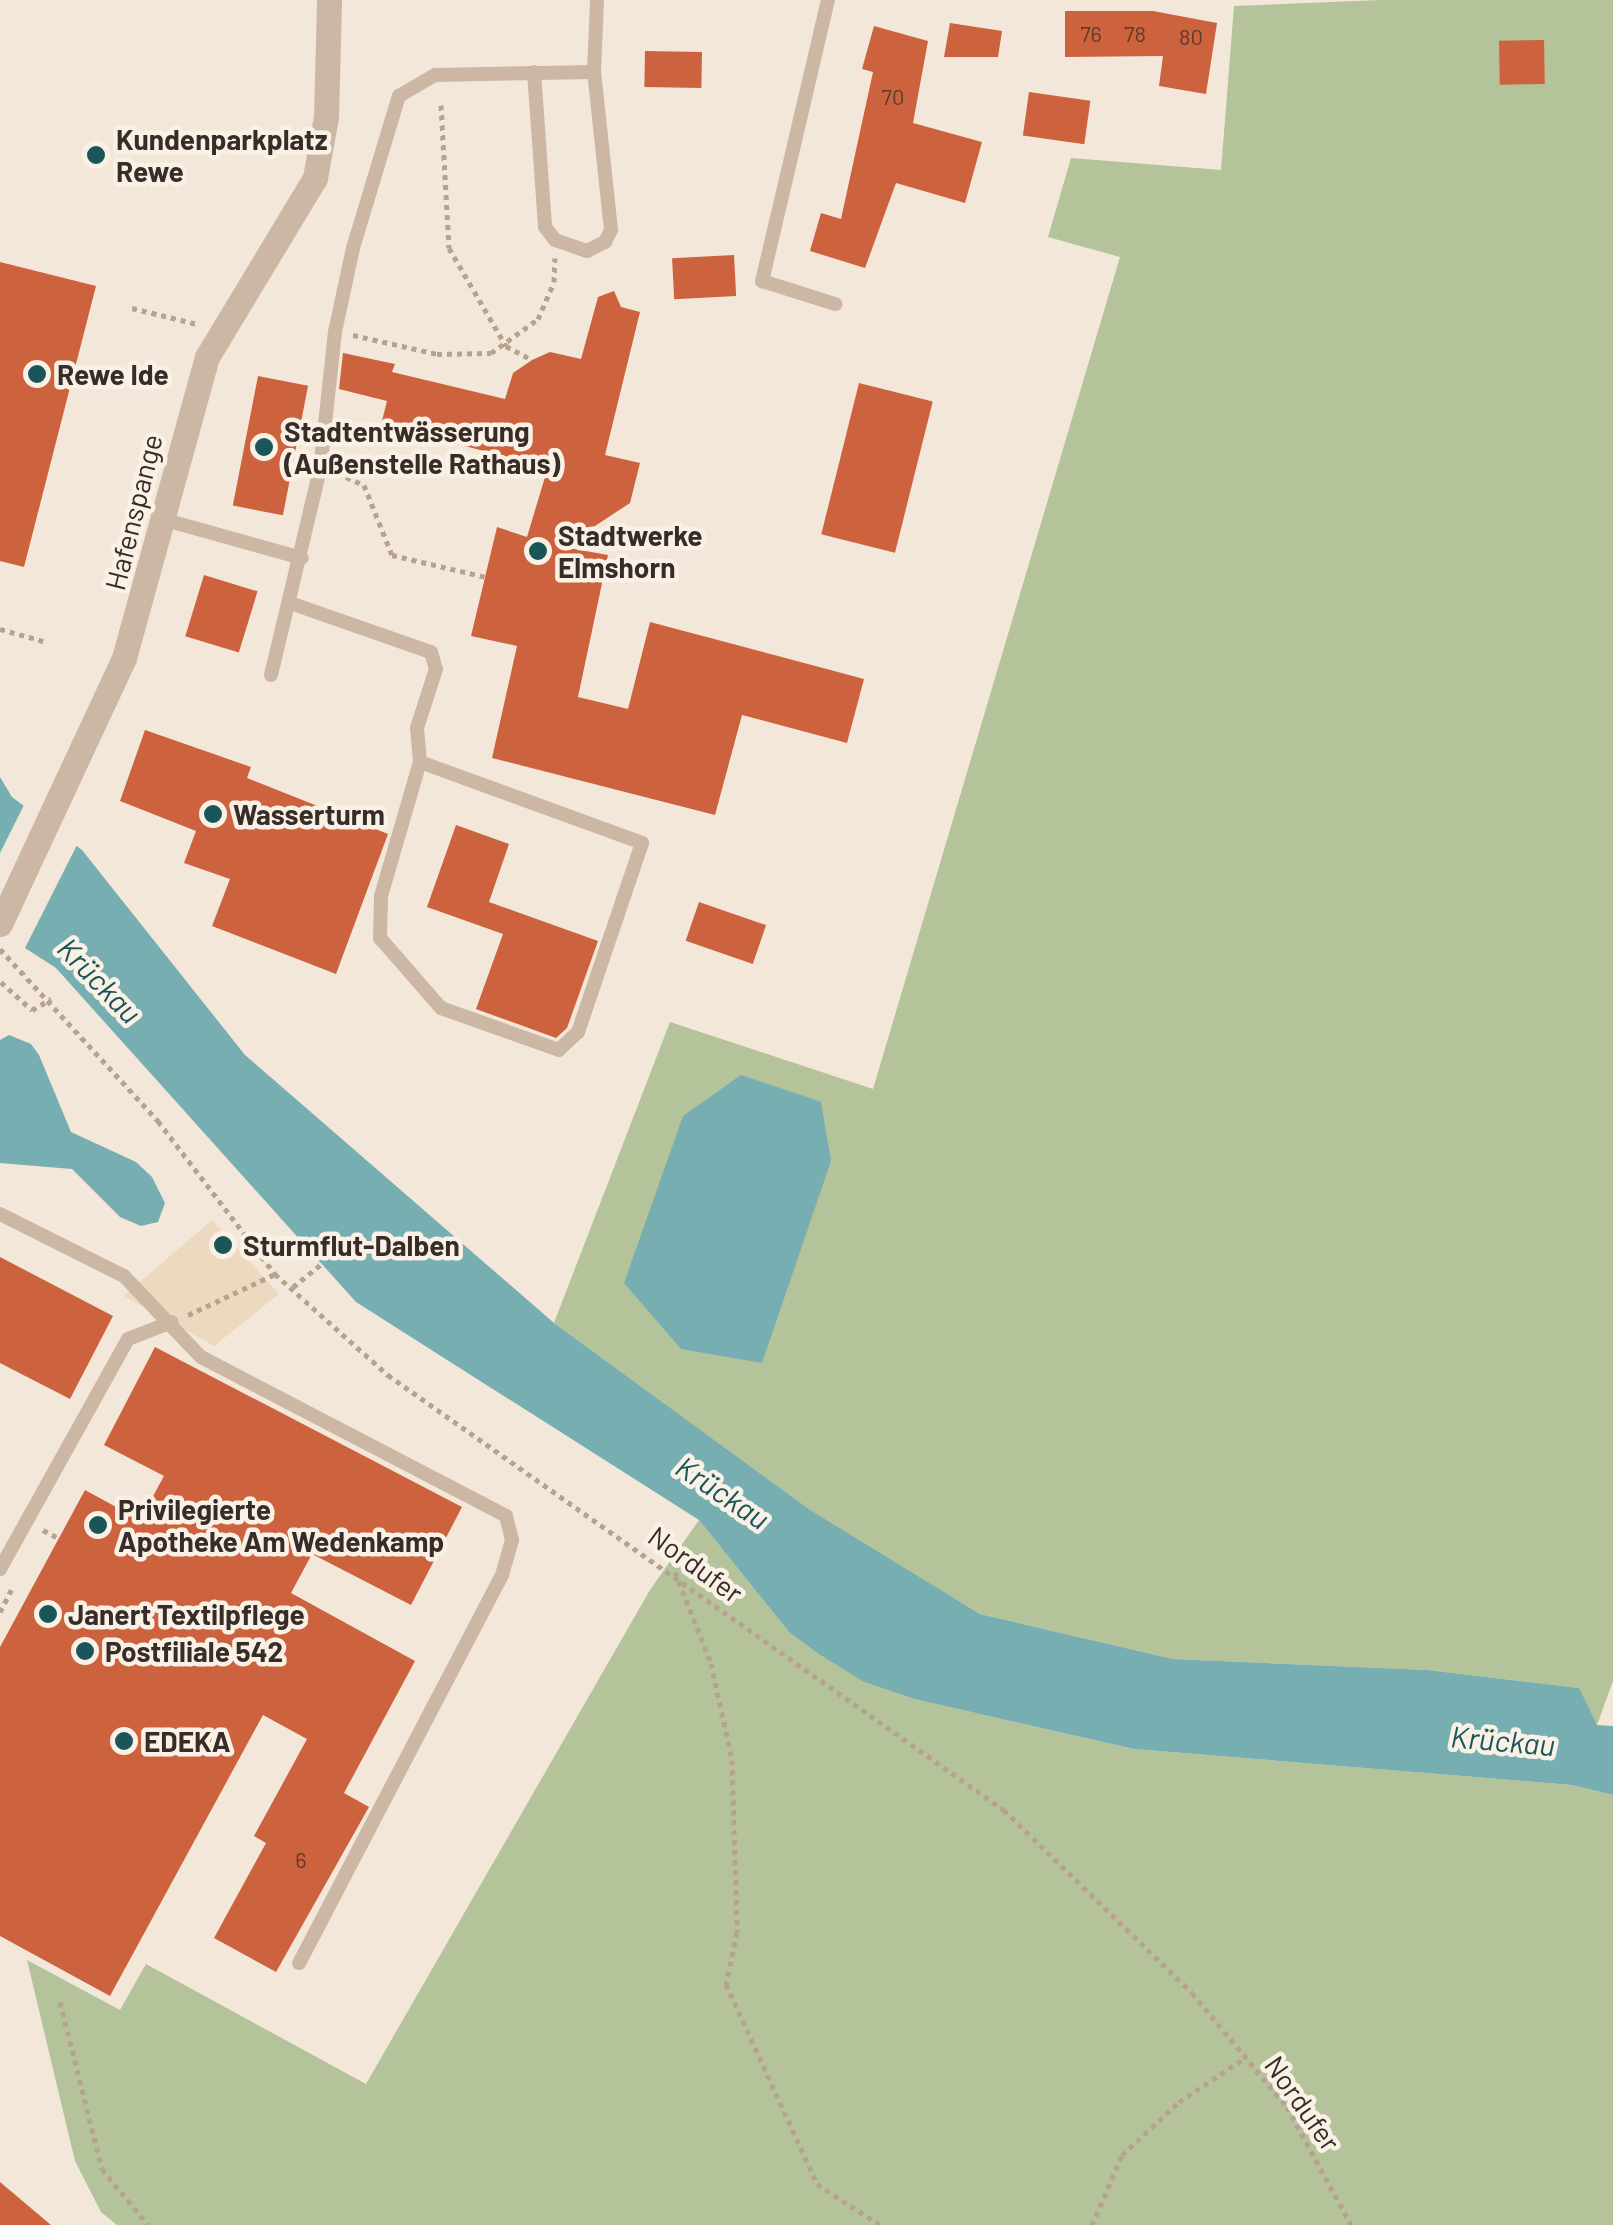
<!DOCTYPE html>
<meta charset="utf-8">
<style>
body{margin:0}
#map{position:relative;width:1613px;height:2225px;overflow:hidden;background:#f3e7d9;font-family:Barlow,sans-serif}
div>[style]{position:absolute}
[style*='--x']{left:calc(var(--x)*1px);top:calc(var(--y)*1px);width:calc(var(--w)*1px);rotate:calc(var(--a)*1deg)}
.green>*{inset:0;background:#b4c399}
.plaza>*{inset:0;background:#ecd9bf}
.water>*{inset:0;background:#77aeb1}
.pier>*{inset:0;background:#f3e7d9}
.building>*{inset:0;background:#cd623e;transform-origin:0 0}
.path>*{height:5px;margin-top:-2.5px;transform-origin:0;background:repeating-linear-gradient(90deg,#b7a18f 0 5px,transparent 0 10px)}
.service>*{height:14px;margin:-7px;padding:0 7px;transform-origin:7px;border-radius:7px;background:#ccb7a5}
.tertiary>*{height:25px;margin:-12.5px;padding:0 12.5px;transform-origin:12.5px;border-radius:12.5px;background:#ccb7a5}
.dots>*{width:28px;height:28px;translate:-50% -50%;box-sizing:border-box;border:5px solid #faf1e6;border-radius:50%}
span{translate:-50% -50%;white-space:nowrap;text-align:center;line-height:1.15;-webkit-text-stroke:9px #faf1e6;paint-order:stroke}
.number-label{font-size:22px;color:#5c3a2d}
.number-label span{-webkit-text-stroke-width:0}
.poi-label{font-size:28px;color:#372c27;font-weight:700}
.left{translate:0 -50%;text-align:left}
.street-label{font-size:28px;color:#372c27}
.water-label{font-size:30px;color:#1a555a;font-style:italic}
</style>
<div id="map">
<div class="green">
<i style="clip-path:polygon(1380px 0,1613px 0,1613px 1681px,1597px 1725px,1578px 1688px,1428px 1670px,1173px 1659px,980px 1614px,809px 1510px,554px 1323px,670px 1022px,873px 1089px,1120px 257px,1048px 237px,1071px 158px,1221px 170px,1234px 6px)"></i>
<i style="clip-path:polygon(699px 1520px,789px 1632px,864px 1682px,914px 1699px,1134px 1749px,1572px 1785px,1613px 1795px,1613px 2225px,117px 2225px,101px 2212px,75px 2161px,27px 1960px,120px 2010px,146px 1964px,366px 2084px,650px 1590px)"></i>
</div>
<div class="plaza">
<i style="clip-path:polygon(212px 1220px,279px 1294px,214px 1346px,124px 1296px)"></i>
</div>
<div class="water">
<i style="clip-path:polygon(0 777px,12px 797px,82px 850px,245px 1055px,554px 1323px,810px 1510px,980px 1614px,1173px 1659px,1428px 1670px,1579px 1688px,1597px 1725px,1613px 1726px,1613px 1795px,1572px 1785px,1134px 1749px,914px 1699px,864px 1682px,819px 1654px,789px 1632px,699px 1520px,356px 1302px,56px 968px,0 932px)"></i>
<i style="clip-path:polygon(9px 1035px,31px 1044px,39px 1055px,71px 1132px,136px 1162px,152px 1177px,165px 1203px,158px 1222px,141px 1226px,120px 1217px,72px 1169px,0 1163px,0 1040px)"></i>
<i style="clip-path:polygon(741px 1075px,821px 1102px,831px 1161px,762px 1363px,681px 1349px,624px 1283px,683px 1116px)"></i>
</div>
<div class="pier">
<i style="clip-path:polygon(26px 801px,79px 841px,23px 952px,0 938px,0 853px)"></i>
</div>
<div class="building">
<i style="clip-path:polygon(1065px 11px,1153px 11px,1217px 23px,1206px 94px,1159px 86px,1163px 56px,1065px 57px)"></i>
<i style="clip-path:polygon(950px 23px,1002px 31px,998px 57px,944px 57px)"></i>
<i style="clip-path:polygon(874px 26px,928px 41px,913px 123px,982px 142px,965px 203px,896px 183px,865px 268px,810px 251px,821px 213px,841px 219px,873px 72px,862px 69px)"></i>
<i style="left:1544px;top:40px;width:44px;height:45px;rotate:89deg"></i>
<i style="left:645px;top:51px;width:57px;height:36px;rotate:1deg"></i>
<i style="left:1029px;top:92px;width:62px;height:44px;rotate:8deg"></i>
<i style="left:734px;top:255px;width:41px;height:62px;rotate:87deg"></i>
<i style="clip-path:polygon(0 262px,96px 286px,24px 567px,0 561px)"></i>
<i style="clip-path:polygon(614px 291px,621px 307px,640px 312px,605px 455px,640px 463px,630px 503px,563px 547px,608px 555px,578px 697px,628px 709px,650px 622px,864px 679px,847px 743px,742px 715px,715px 815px,492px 758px,517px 646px,471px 636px,497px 527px,527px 537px,548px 467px,381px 425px,387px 401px,339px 389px,343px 353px,395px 364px,392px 372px,505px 399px,513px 373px,532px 360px,550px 352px,581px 359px,598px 297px)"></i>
<i style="left:258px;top:376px;width:51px;height:132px;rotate:11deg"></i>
<i style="left:859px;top:383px;width:76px;height:156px;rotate:14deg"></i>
<i style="left:204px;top:575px;width:56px;height:64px;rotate:17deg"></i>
<i style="clip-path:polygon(145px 730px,251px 767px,247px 778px,388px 834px,336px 974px,212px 926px,230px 879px,184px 863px,196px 831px,120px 801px)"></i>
<i style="clip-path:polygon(456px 825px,509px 844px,489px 902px,598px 941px,567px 1028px,556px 1038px,476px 1009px,503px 934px,427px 907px)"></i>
<i style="left:699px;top:902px;width:71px;height:41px;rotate:19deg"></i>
<i style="clip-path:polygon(0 1257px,113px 1316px,70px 1399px,0 1363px)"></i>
<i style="clip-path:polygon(155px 1347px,462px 1507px,411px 1605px,312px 1554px,291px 1593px,415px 1661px,344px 1793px,369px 1807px,276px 1972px,214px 1938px,266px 1843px,254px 1836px,307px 1739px,263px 1715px,110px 1996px,0 1936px,0 1647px,85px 1490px,140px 1520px,164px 1476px,104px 1445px)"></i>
<i style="clip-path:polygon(0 2182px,51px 2225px,0 2225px)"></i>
</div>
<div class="path">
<i style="--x:441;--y:105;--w:143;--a:86.8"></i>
<i style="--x:449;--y:248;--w:113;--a:59.8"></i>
<i style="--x:506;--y:346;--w:30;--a:28"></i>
<i style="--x:132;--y:308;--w:67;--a:13.8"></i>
<i style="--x:353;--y:335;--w:86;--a:12.7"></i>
<i style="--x:437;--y:354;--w:54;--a:-1.1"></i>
<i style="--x:491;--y:353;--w:58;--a:-35.9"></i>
<i style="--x:538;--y:319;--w:40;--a:-66.6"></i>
<i style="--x:554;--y:282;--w:24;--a:-88"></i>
<i style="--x:337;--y:473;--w:30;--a:24"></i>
<i style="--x:364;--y:485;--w:75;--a:68.2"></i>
<i style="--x:392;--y:555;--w:97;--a:13.2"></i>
<i style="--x:0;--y:629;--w:45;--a:15.6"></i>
<i style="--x:0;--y:949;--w:234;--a:47.4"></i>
<i style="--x:158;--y:1121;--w:193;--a:52.6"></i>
<i style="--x:275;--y:1274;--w:152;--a:41.8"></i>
<i style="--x:388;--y:1375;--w:754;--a:35.23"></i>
<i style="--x:1004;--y:1810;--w:262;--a:44.2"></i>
<i style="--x:1192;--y:1993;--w:148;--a:50.2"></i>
<i style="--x:1287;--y:2107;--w:134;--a:61.5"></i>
<i style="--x:1;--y:982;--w:42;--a:42.1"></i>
<i style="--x:32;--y:1010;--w:22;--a:-30"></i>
<i style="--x:293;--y:1287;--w:36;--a:-39"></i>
<i style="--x:188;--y:1315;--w:96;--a:-25.2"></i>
<i style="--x:43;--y:1530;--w:18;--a:27"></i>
<i style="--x:675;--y:1572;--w:98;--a:68.4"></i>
<i style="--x:711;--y:1663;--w:99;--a:77.8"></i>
<i style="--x:732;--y:1760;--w:172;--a:88.3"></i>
<i style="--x:737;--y:1932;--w:53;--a:101.9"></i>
<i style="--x:726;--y:1984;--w:220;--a:65.5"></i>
<i style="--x:817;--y:2184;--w:75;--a:33.1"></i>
<i style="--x:0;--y:1612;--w:30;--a:-63"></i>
<i style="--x:60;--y:2002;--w:172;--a:75.9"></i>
<i style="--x:102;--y:2169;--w:72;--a:50.6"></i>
<i style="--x:1092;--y:2225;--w:76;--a:-66.8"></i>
<i style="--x:1122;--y:2155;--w:78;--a:-42.9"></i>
<i style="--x:1179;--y:2102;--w:81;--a:-33.9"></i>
</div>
<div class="service">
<i style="--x:828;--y:0;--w:289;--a:103.2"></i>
<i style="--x:762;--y:281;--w:77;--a:17.5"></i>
<i style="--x:534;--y:72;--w:155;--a:85.9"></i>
<i style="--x:545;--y:227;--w:16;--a:52"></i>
<i style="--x:555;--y:240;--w:34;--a:19"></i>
<i style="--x:587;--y:251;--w:20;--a:-27"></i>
<i style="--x:605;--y:242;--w:13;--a:-63"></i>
<i style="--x:611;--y:230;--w:159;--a:-96.1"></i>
<i style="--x:594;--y:72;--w:72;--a:-87.6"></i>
<i style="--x:162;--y:519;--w:145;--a:15.6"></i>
<i style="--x:293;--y:604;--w:146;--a:19.2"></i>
<i style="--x:431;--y:652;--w:18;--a:74"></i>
<i style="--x:436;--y:669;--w:62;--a:107.9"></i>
<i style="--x:417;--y:728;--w:34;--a:85"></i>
<i style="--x:420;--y:762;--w:236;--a:20"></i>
<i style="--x:642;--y:843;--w:200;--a:108.7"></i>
<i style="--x:578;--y:1032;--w:26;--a:137"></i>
<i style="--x:559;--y:1050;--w:125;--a:-160.4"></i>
<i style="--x:441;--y:1008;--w:93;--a:-131.1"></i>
<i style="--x:380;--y:938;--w:42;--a:-88.6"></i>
<i style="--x:381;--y:896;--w:140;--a:-73.8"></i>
<i style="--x:271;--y:675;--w:211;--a:-76.6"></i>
<i style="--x:320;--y:470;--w:139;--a:-83.8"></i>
<i style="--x:335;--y:332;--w:86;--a:-77.9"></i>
<i style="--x:353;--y:248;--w:159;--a:-73.2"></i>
<i style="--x:399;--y:96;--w:42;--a:-30.3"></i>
<i style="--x:435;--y:75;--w:159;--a:-1.1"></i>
<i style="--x:0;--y:1214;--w:139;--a:26.6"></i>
<i style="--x:124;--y:1276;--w:112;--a:46.5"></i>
<i style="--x:201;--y:1357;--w:344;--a:27.5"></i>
<i style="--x:506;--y:1516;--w:25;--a:76"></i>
<i style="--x:512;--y:1540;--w:36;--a:106"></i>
<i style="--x:502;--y:1575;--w:438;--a:117.6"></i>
<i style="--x:0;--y:1569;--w:263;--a:-60.9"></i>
<i style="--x:128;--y:1339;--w:47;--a:-21.1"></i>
</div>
<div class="tertiary">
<i style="--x:0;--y:924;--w:293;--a:-65"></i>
<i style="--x:124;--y:658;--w:312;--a:-74.6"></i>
<i style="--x:207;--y:357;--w:209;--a:-58.9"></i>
<i style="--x:315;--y:178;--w:62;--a:-79.8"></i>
<i style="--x:326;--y:117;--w:117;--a:-88.5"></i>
</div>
<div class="dots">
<i style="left:96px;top:155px;background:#1a555a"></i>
<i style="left:37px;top:374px;background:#1a555a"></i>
<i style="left:264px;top:447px;background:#1a555a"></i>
<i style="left:538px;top:551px;background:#1a555a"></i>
<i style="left:213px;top:814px;background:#1a555a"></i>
<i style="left:223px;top:1245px;background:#1a555a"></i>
<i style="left:98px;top:1525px;background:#1a555a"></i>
<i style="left:48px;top:1614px;background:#1a555a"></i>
<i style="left:85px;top:1651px;background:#1a555a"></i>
<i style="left:124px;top:1741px;background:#1a555a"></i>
</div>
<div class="number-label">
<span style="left:1091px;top:34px">76</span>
<span style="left:1135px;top:34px">78</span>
<span style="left:1191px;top:37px">80</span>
<span style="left:893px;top:97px">70</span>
<span style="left:301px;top:1860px">6</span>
</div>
<div class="poi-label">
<span class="left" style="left:116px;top:155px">Kundenparkplatz<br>Rewe</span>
<span class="left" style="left:57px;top:374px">Rewe Ide</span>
<span class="left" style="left:284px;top:447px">Stadtentwässerung<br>(Außenstelle Rathaus)</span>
<span class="left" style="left:558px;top:551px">Stadtwerke<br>Elmshorn</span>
<span class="left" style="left:233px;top:814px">Wasserturm</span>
<span class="left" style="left:243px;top:1245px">Sturmflut-Dalben</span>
<span class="left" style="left:118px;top:1525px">Privilegierte<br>Apotheke Am Wedenkamp</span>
<span class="left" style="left:68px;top:1614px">Janert Textilpflege</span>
<span class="left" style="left:105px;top:1651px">Postfiliale 542</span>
<span class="left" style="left:144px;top:1741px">EDEKA</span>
</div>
<div class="street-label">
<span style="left:133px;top:512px;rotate:-76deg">Hafenspange</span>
<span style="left:696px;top:1564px;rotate:36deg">Nordufer</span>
<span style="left:1303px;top:2103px;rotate:55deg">Nordufer</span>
</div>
<div class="water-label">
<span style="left:100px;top:980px;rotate:46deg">Krückau</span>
<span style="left:723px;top:1492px;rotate:34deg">Krückau</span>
<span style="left:1503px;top:1740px;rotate:5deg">Krückau</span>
</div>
</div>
